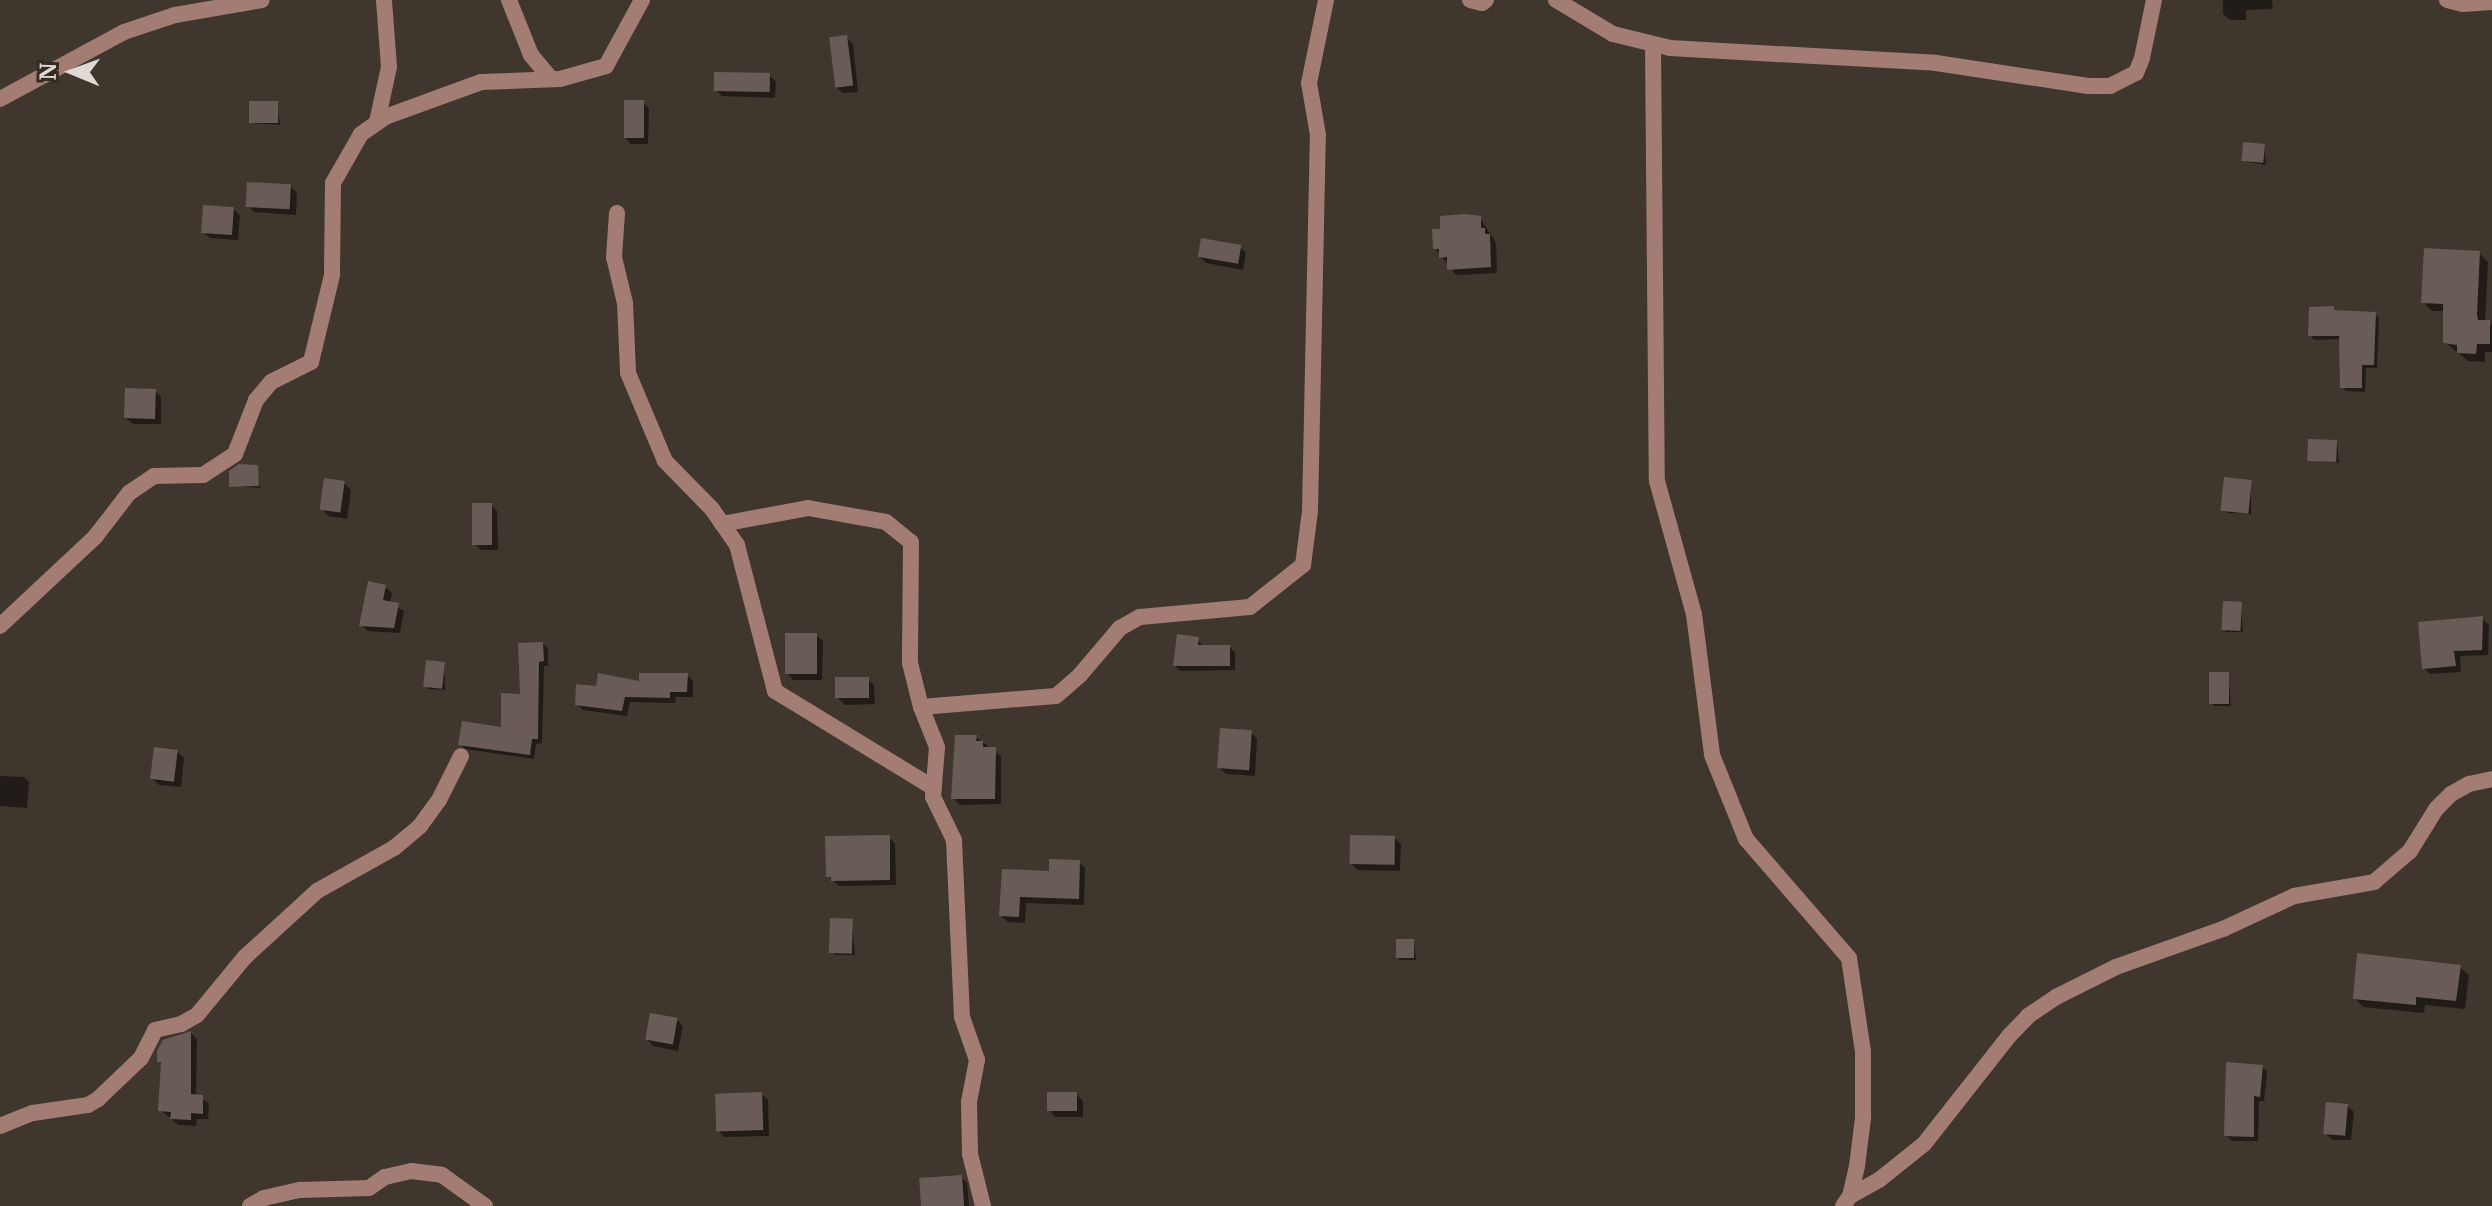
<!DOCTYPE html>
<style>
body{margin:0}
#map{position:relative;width:2492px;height:1206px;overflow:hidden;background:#3f362d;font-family:Merriweather,serif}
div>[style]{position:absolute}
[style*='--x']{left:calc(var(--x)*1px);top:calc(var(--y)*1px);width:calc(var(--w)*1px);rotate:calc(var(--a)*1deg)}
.shadow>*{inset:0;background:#0007}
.building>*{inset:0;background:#695c56;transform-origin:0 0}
.minor>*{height:16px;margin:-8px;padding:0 8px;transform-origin:8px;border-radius:8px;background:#a37c73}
span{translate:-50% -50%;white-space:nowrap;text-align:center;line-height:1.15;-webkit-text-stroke:6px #342c23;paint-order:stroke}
.north{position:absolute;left:32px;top:32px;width:80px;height:80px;-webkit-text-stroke:6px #342c23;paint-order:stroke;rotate:271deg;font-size:22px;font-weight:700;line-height:32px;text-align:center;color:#ded9d3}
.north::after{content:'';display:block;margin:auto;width:28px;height:36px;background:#ded9d3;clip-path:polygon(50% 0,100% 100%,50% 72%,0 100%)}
</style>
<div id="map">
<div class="shadow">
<i style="clip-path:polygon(2223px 0,2272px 0,2273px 9px,2246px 10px,2246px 20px,2230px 20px,2223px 14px)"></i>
<i style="clip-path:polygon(846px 37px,853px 44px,858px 92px,843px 93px,836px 87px)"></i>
<i style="clip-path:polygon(769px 75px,776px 82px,775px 98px,722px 96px,716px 90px)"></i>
<i style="clip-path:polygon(643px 102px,649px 109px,648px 144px,631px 144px,625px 137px)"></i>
<i style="clip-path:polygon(277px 103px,280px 125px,251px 123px)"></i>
<i style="clip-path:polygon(2264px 146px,2266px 165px,2243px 161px)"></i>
<i style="clip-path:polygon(290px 186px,297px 193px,296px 215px,254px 212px,248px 206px)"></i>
<i style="clip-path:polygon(233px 209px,240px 215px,238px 240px,210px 238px,203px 232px)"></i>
<i style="clip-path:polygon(1480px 218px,1496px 243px,1497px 273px,1456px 275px,1435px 248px)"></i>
<i style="clip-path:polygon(1240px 247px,1246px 253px,1243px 270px,1206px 263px,1200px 257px)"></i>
<i style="clip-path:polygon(2479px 253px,2488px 262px,2485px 322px,2492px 325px,2492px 352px,2485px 352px,2485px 362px,2468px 361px,2445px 342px,2445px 311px,2432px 311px,2423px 302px)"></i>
<i style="clip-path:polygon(2375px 314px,2379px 318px,2377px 368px,2366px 368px,2365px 392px,2346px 391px,2342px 387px,2343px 339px,2314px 340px,2310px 335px)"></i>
<i style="clip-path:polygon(155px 391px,161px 397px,161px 424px,133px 424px,126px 418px)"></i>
<i style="clip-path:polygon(2337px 442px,2339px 463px,2310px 460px)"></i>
<i style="clip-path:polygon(257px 467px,260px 488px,231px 486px)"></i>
<i style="clip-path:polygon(2251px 482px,2251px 514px,2228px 513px,2225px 511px)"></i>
<i style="clip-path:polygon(344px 483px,351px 490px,347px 519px,328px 516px,322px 509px)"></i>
<i style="clip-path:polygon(491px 505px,497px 511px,498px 550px,481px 550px,475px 544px)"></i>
<i style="clip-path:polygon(385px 587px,392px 593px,390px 603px,404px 611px,400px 633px,368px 631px,361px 625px)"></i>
<i style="clip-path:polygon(2241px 604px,2243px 632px,2226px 632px,2224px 629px)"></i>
<i style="clip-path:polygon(2482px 619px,2489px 625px,2488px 655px,2460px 656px,2461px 672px,2430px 674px,2424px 668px)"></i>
<i style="clip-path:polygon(816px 635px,823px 641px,822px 680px,793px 680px,787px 673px)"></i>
<i style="clip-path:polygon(1198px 639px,1203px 647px,1229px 647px,1235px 652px,1235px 670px,1180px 671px,1175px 666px)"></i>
<i style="clip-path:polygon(543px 644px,548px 649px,548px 666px,544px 666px,542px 743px,536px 744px,534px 759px,465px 749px,460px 744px,503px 729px,522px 696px)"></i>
<i style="clip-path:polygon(444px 664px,445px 690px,429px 689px,426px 686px)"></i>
<i style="clip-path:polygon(2228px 674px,2231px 706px,2214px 706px,2211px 703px)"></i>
<i style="clip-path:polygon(687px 675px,693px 681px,693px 697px,676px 697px,675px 703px,630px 702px,627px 716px,583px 710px,577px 704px,597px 688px)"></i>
<i style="clip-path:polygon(868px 679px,874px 685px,875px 704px,845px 705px,838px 698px)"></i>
<i style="clip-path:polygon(1251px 732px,1257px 739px,1255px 776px,1226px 774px,1219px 767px)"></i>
<i style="clip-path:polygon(976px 737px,1001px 756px,1001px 804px,960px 805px,953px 798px)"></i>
<i style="clip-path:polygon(177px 751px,184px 758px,181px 787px,159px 785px,153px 779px)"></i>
<i style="clip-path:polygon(0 776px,24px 777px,29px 782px,27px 808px,0 806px)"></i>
<i style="clip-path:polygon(889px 837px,895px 844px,896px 885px,839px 886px,828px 876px)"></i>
<i style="clip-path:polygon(1395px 838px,1401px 844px,1400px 871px,1358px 870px,1351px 864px)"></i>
<i style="clip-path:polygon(1079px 862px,1085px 868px,1084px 905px,1026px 903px,1025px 923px,1008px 922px,1001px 916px,1004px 871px,1051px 873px)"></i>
<i style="clip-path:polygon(852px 921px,855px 955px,835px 955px,832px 952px)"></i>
<i style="clip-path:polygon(1414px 941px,1416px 960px,1400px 960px,1397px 957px)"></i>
<i style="clip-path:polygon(2460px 967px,2469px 975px,2465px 1009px,2425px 1005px,2424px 1013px,2363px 1007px,2355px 998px)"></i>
<i style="clip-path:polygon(677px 1020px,683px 1026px,678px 1051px,653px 1046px,647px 1039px)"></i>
<i style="clip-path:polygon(191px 1033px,197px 1039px,196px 1096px,209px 1103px,208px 1119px,197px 1119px,196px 1126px,179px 1125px,160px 1110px,163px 1065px,159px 1061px)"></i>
<i style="clip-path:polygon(2262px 1067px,2267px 1072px,2264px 1101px,2259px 1101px,2258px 1141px,2232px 1141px,2226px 1135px)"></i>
<i style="clip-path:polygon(761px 1094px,768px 1100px,769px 1136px,724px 1137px,718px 1130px)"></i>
<i style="clip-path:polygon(1076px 1094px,1083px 1101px,1083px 1117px,1055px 1117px,1049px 1110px)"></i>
<i style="clip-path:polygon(2347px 1106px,2354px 1112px,2351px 1140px,2333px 1140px,2326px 1134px)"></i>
<i style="clip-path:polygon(961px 1177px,967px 1183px,969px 1206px,923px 1206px)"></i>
</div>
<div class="building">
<i style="left:847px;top:35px;width:51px;height:18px;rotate:83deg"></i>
<i style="left:714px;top:72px;width:56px;height:19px;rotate:1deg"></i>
<i style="left:624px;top:100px;width:20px;height:38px"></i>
<i style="left:278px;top:101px;width:22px;height:29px;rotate:90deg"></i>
<i style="left:2243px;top:142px;width:22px;height:19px;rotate:5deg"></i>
<i style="left:247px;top:182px;width:44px;height:25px;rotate:3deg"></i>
<i style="left:203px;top:205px;width:31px;height:28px;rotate:4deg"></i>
<i style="clip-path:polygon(1465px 214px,1481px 216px,1481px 228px,1485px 228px,1485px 234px,1490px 234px,1491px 267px,1447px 270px,1447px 257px,1439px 258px,1439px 249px,1433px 249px,1432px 229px,1440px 229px,1440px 216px)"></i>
<i style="left:1201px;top:238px;width:41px;height:19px;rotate:10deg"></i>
<i style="clip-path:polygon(2424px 248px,2480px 251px,2477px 314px,2478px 320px,2490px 320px,2490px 344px,2477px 344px,2476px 354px,2457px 353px,2457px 345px,2443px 343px,2443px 304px,2421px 303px)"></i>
<i style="clip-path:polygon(2334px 306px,2334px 310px,2376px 312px,2374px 365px,2362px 365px,2362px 388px,2340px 388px,2339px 336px,2308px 336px,2309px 307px)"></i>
<i style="left:125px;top:388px;width:31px;height:30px;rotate:2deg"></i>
<i style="left:2308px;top:439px;width:29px;height:22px;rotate:2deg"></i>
<i style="clip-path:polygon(239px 464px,258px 465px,259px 486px,229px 487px,229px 471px)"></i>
<i style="left:2224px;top:477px;width:28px;height:34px;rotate:6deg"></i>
<i style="left:324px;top:478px;width:21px;height:32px;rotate:8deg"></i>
<i style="left:472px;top:503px;width:20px;height:42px"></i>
<i style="clip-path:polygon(368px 581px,386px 585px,383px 600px,399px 603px,394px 628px,359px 626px)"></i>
<i style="left:2223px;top:601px;width:19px;height:29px;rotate:3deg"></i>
<i style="clip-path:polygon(2483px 616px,2482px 650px,2454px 651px,2456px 666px,2422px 669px,2418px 622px)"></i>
<i style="left:785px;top:633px;width:32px;height:41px"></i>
<i style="clip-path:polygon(1177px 634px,1199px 637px,1198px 645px,1230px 645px,1230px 666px,1173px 666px)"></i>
<i style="clip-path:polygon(543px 642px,544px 661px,539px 662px,538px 739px,532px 739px,530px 755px,458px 745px,462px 721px,501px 727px,501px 693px,520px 694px,518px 643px)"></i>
<i style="left:426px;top:660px;width:19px;height:27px;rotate:6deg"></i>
<i style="left:2209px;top:672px;width:20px;height:32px"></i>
<i style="clip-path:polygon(598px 673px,639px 681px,639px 673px,688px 673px,687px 692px,670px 692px,670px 698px,625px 697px,622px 711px,575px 705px,576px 684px,596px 686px)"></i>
<i style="left:869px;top:677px;width:21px;height:34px;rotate:90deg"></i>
<i style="left:1220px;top:728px;width:32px;height:40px;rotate:4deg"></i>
<i style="clip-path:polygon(955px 735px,977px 735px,976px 741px,983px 741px,983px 747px,996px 747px,995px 799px,951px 799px)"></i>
<i style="left:154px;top:747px;width:24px;height:32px;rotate:7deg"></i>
<i style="clip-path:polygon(890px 835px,890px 880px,831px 881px,831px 877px,826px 877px,825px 836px)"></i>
<i style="left:1350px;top:835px;width:45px;height:29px;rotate:1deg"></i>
<i style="clip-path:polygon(1049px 859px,1080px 860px,1079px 899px,1020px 897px,1019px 917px,999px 916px,1002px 869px,1049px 871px)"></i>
<i style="left:830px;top:918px;width:23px;height:35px;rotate:2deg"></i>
<i style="left:1396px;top:939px;width:18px;height:19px"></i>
<i style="clip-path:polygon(2357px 953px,2461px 965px,2456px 1001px,2416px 997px,2416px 1005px,2353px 999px)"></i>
<i style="left:650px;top:1013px;width:28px;height:27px;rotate:10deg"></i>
<i style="clip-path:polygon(191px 1031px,191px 1094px,203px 1095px,203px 1114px,191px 1113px,191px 1120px,170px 1119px,171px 1112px,158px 1111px,161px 1062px,157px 1062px,157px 1051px,163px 1040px)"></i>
<i style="clip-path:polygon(2226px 1062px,2263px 1065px,2260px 1097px,2254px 1096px,2254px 1137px,2224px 1136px)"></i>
<i style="left:762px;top:1092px;width:38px;height:47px;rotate:88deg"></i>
<i style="left:1047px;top:1092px;width:30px;height:19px"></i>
<i style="left:2326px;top:1102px;width:22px;height:32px;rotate:5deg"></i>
<i style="left:962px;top:1175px;width:31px;height:43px;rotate:86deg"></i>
</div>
<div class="minor">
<i style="--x:509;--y:0;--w:59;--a:68.2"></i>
<i style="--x:531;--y:55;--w:31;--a:50"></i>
<i style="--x:1470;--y:0;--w:12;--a:14"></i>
<i style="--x:1482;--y:3;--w:5;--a:-37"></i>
<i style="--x:1556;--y:0;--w:66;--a:30.8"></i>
<i style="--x:1613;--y:34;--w:59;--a:13.8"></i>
<i style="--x:1670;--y:48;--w:266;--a:3.2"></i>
<i style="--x:1936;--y:63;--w:154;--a:8.6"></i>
<i style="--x:2088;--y:86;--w:22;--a:0"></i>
<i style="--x:2110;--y:86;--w:29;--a:-27"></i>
<i style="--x:2136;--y:73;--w:16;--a:-68"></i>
<i style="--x:2142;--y:58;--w:59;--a:-78.3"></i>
<i style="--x:2447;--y:0;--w:16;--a:14"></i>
<i style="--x:2463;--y:4;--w:29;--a:-4"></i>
<i style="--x:1653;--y:45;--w:436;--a:89.5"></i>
<i style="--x:1657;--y:481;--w:138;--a:74.5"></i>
<i style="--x:1694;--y:614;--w:142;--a:82.7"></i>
<i style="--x:1712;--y:755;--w:91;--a:68"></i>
<i style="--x:1746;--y:839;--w:157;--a:49.1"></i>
<i style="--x:1849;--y:958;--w:95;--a:81.5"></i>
<i style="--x:1863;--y:1052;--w:66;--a:90"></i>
<i style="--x:1863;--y:1118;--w:48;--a:97.1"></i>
<i style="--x:1857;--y:1166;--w:31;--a:103"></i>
<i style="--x:1850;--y:1196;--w:12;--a:125"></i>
<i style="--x:0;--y:99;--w:141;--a:-28.4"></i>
<i style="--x:124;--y:32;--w:54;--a:-18.4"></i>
<i style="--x:175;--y:15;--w:88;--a:-9.8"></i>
<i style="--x:377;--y:122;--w:56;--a:-77.7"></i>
<i style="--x:389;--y:67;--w:67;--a:-94.3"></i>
<i style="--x:617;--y:213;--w:44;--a:93.9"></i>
<i style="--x:614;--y:257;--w:47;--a:76.6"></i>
<i style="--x:625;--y:303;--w:70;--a:87.5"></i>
<i style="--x:628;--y:373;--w:95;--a:67.2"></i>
<i style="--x:665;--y:461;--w:67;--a:45.6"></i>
<i style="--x:712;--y:509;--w:44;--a:55.2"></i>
<i style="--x:737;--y:545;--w:151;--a:75.4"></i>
<i style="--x:775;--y:691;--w:186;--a:31.4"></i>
<i style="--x:722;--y:524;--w:87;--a:-10.5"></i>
<i style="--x:808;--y:508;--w:79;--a:10.2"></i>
<i style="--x:886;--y:522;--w:32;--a:39"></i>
<i style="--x:911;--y:542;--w:121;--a:90.5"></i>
<i style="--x:910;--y:663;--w:45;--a:76"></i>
<i style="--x:0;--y:626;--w:130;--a:-43.1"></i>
<i style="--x:95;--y:537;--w:56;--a:-52.3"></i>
<i style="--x:129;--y:493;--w:30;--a:-34"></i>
<i style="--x:154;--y:476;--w:49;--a:-1.2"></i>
<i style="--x:203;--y:475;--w:38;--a:-33"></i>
<i style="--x:235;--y:454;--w:58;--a:-68.7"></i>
<i style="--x:256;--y:400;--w:23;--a:-50"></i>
<i style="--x:271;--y:382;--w:45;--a:-26.6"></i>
<i style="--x:311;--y:362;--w:89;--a:-76.4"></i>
<i style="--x:332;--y:275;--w:92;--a:-89.4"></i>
<i style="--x:333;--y:183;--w:56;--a:-60.3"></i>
<i style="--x:361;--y:134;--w:29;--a:-35"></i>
<i style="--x:385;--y:117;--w:102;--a:-20"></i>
<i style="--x:481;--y:82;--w:79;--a:-2.2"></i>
<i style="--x:560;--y:79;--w:48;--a:-15.8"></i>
<i style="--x:606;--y:66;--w:75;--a:-61.4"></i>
<i style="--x:0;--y:1126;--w:35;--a:-22"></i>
<i style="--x:33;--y:1113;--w:56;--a:-8.3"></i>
<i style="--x:88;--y:1105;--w:12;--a:-31"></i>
<i style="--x:98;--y:1099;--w:59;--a:-43.6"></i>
<i style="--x:141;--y:1058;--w:31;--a:-63"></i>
<i style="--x:155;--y:1030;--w:27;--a:-13"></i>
<i style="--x:181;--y:1024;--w:18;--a:-29"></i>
<i style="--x:197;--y:1015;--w:75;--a:-50.4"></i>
<i style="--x:245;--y:957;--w:98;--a:-42.5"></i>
<i style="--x:317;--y:891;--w:88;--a:-29.2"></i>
<i style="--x:394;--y:848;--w:34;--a:-40"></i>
<i style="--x:420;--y:826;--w:32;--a:-54"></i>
<i style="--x:439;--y:800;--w:49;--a:-63.4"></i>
<i style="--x:1850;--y:1196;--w:33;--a:-29"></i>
<i style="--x:1879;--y:1180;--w:58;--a:-38.7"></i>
<i style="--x:1924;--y:1144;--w:137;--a:-51.8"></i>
<i style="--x:2009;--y:1036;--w:28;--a:-46"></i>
<i style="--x:2028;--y:1016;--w:34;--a:-34"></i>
<i style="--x:2056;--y:997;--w:67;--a:-26.6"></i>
<i style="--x:2116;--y:967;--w:114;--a:-19.6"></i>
<i style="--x:2223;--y:929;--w:78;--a:-24.9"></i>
<i style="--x:2294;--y:896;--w:81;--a:-9.9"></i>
<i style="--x:2374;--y:882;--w:48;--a:-40.7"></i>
<i style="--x:2410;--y:851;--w:49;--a:-58.2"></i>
<i style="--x:2436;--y:809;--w:21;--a:-45"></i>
<i style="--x:2451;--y:794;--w:21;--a:-29"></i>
<i style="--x:2469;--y:784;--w:24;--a:-12"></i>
<i style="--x:250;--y:1206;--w:16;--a:-30"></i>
<i style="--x:264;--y:1198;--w:37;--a:-13"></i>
<i style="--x:300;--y:1190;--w:69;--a:-1.7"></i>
<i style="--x:369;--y:1188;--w:19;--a:-35"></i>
<i style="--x:385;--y:1177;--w:27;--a:-13"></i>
<i style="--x:411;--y:1171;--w:31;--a:7"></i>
<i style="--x:442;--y:1175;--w:53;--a:35.8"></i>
<i style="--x:983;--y:1206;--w:54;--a:-104"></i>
<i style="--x:970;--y:1154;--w:52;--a:-91.1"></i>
<i style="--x:969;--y:1102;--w:43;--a:-79.2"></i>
<i style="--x:977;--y:1060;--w:46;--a:-109.2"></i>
<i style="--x:962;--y:1017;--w:177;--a:-92.6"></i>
<i style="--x:954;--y:840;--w:48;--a:-116"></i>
<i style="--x:933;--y:797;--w:50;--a:-85.4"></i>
<i style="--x:937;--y:747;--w:43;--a:-111.8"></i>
<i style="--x:921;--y:707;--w:135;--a:-4.7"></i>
<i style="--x:1056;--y:696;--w:32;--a:-41"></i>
<i style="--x:1080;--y:675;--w:62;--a:-49.6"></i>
<i style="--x:1120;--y:628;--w:23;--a:-29"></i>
<i style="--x:1140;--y:617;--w:110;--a:-5.2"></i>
<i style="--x:1250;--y:607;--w:68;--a:-38.4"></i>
<i style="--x:1303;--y:565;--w:54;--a:-82.6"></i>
<i style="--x:1310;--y:511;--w:376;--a:-88.8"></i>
<i style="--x:1318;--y:135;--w:53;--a:-99.8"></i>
<i style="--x:1309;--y:83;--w:85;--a:-78.4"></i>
</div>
<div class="north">N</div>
</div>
